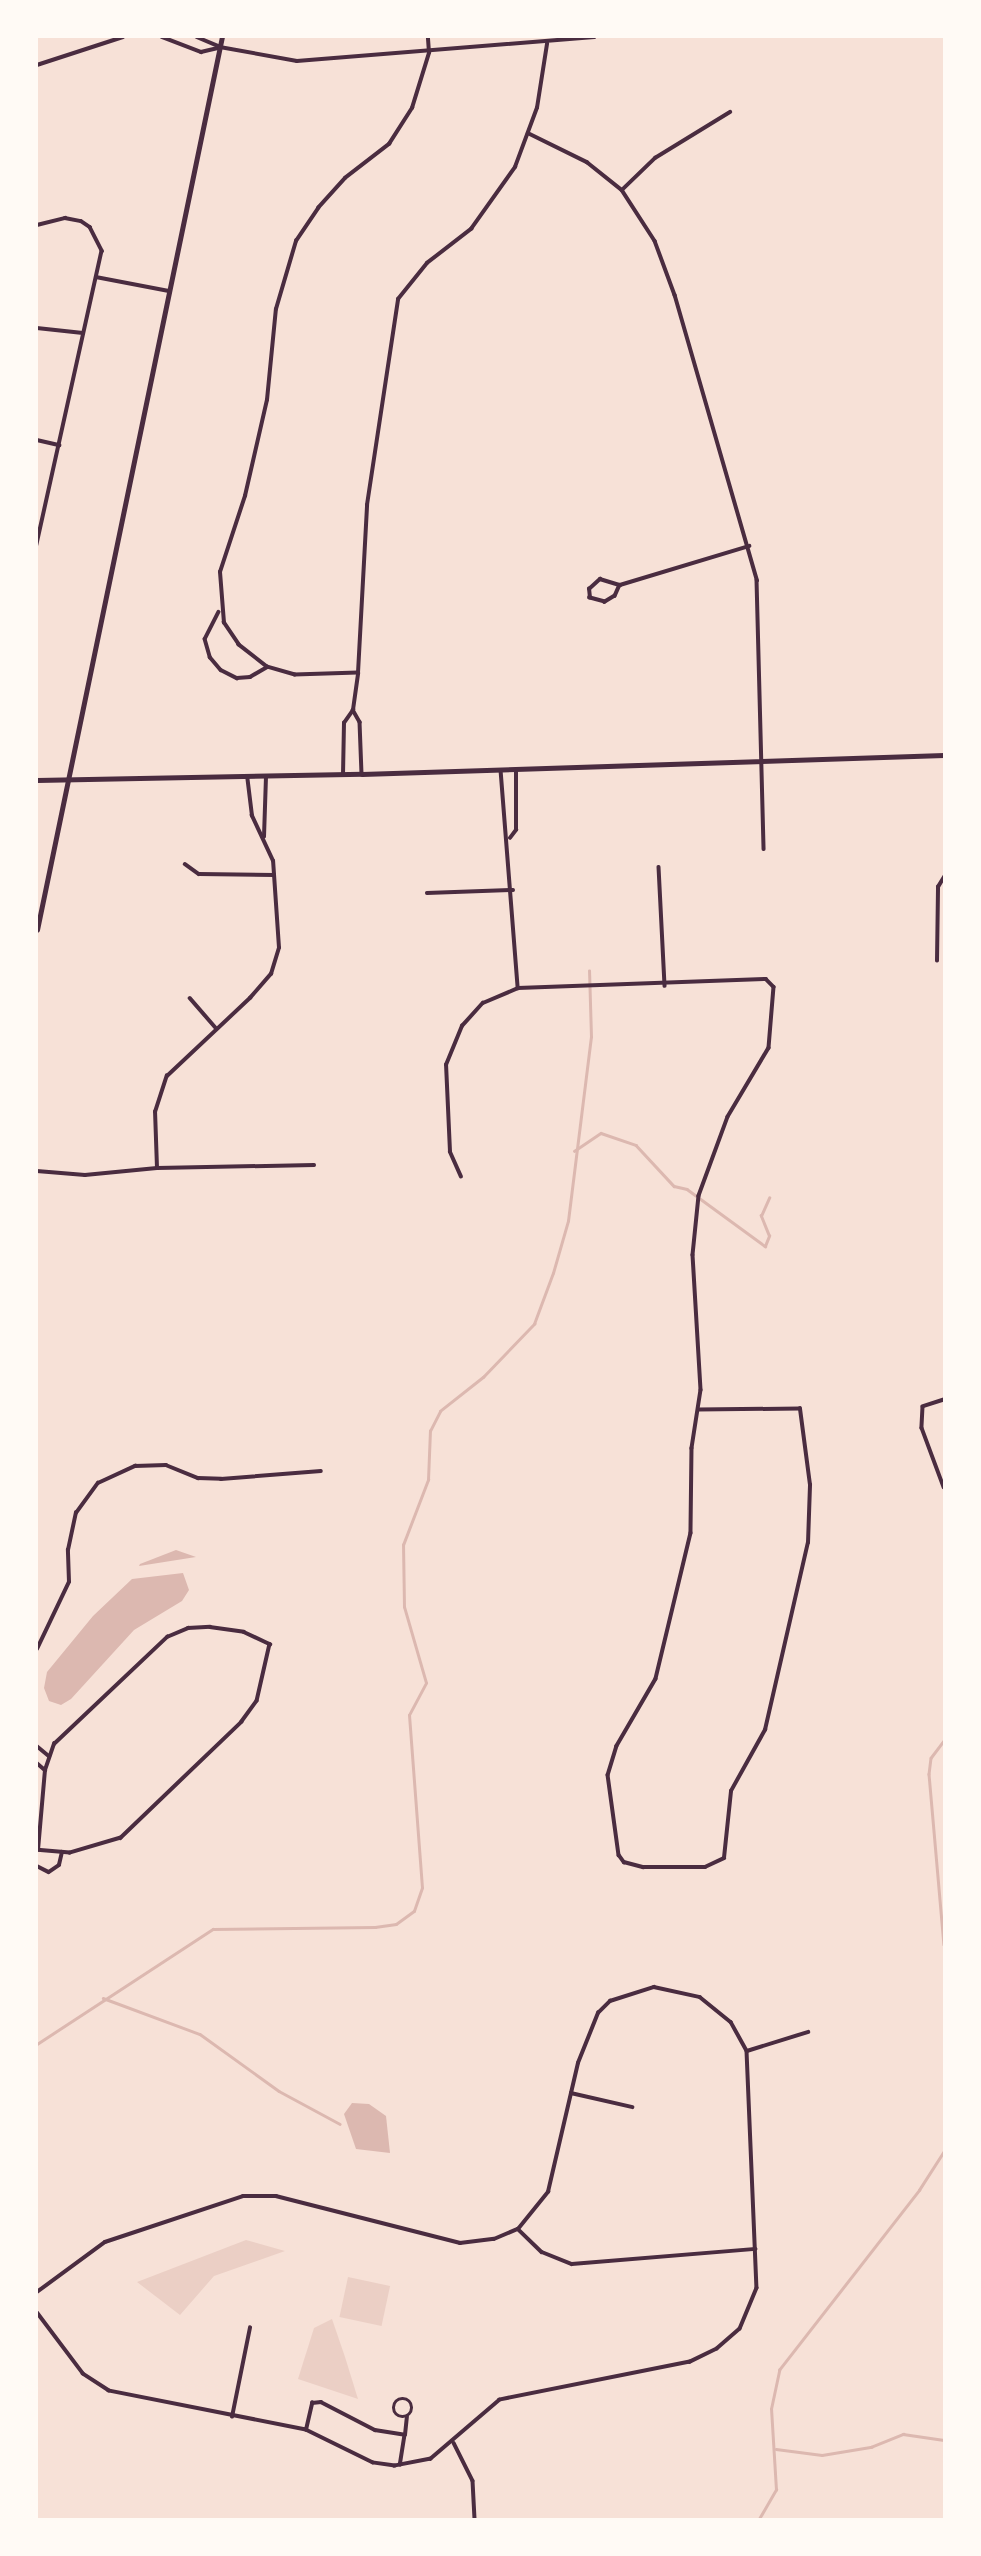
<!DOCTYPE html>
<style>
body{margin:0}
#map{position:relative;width:981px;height:2556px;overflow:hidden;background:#f7e1d7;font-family:"Alegreya Sans",sans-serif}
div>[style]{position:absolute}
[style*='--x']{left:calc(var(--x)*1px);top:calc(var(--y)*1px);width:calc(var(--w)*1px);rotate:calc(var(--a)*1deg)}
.green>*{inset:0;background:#ebcfc5;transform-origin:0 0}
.water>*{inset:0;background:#dcb8b0}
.stream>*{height:2.5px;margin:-1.25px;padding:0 1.25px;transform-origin:1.25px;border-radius:1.25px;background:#dcb8b0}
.minor>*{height:3.5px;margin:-1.75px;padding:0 1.75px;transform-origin:1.75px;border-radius:1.75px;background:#4a2c40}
.minor>.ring{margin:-1.75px;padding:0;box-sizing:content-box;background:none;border:3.5px solid #4a2c40;border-radius:50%}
.tertiary>*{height:4.5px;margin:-2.25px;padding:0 2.25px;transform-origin:2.25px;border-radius:2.25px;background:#4a2c40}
span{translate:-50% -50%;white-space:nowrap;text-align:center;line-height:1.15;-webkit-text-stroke:6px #fffaf5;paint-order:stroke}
.frame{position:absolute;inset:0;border:38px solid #fffaf5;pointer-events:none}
</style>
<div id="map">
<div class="green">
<i style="clip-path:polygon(246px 2240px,285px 2251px,214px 2276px,180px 2315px,137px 2282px)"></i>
<i style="left:348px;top:2277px;width:43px;height:41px;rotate:12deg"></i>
<i style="clip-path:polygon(332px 2319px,345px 2357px,358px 2399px,298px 2379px,314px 2328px)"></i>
</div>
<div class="water">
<i style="clip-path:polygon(176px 1550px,196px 1557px,139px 1566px,140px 1564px)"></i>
<i style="clip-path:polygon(183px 1573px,189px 1590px,182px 1601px,134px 1630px,71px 1699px,61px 1705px,49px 1701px,44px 1688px,47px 1672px,93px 1616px,132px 1579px)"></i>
<i style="clip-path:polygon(352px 2103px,369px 2104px,386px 2116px,390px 2153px,356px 2149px,344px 2114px)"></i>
</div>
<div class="stream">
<i style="--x:574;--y:1151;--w:32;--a:-34"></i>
<i style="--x:601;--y:1133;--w:37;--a:19"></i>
<i style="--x:636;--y:1145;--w:56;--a:47.2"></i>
<i style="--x:674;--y:1186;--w:13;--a:13"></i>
<i style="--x:687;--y:1189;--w:97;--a:36.2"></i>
<i style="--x:765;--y:1246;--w:11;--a:-68"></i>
<i style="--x:769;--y:1236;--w:22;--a:-112"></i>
<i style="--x:761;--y:1216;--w:20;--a:-66"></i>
<i style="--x:944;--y:1741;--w:21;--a:127"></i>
<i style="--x:931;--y:1758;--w:16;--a:97"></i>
<i style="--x:929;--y:1774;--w:171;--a:85"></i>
<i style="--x:103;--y:1998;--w:103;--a:20.4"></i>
<i style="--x:200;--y:2034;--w:97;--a:35.8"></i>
<i style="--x:279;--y:2091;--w:69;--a:28.4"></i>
<i style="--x:37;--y:2044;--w:210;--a:-33.2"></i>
<i style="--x:213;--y:1929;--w:162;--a:-0.7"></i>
<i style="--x:375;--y:1927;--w:21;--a:-8"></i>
<i style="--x:396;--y:1924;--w:22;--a:-36"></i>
<i style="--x:414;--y:1911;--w:24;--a:-71"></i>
<i style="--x:422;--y:1888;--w:173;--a:-94.3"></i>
<i style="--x:409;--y:1715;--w:36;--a:-62"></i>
<i style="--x:426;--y:1683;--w:79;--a:-106.1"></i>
<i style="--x:404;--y:1607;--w:62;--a:-90.9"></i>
<i style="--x:403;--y:1545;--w:70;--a:-69"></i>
<i style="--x:428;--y:1480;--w:49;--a:-87.7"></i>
<i style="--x:430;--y:1431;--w:22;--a:-63"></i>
<i style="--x:440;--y:1411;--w:55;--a:-38.3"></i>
<i style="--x:483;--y:1377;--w:74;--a:-46.1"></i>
<i style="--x:534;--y:1324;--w:54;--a:-69.6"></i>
<i style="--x:553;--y:1273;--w:54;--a:-73.9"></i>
<i style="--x:568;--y:1221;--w:185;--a:-82.9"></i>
<i style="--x:591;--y:1037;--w:66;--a:-91.7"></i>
<i style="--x:776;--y:2449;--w:46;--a:7.4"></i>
<i style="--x:822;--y:2455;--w:50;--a:-9.3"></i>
<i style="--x:871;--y:2447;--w:35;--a:-22"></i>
<i style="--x:903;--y:2434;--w:41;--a:8.3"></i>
<i style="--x:759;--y:2519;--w:34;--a:-60"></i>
<i style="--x:776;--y:2490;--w:81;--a:-93.5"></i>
<i style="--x:771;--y:2409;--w:40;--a:-78"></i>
<i style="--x:779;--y:2370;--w:228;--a:-52.1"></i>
<i style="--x:919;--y:2190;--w:46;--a:-57.3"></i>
</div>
<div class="minor">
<i style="--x:162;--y:37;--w:42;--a:21"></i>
<i style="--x:201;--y:52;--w:17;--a:-13"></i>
<i style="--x:197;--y:37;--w:25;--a:23"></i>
<i style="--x:220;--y:47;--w:78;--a:10.3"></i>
<i style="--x:297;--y:61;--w:298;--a:-4.6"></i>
<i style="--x:37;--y:65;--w:90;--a:-18"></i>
<i style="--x:528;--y:133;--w:66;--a:26.2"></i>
<i style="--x:587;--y:162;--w:45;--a:38.7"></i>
<i style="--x:622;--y:190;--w:61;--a:57.1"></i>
<i style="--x:655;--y:241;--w:58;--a:69.7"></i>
<i style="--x:675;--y:295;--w:297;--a:73.9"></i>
<i style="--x:757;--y:580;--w:269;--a:88.5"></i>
<i style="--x:622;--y:190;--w:46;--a:-44.1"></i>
<i style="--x:655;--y:158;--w:88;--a:-31.5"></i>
<i style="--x:37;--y:225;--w:29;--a:-14"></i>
<i style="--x:65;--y:218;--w:16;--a:11"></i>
<i style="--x:81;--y:221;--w:11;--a:34"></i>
<i style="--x:90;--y:227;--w:27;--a:63"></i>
<i style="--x:102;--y:251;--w:301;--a:102.5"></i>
<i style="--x:96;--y:277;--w:74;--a:10.9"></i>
<i style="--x:37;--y:328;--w:46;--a:6.2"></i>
<i style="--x:37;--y:440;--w:23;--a:13"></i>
<i style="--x:620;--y:585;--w:12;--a:114"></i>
<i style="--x:615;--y:596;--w:12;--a:149"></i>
<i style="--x:605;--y:602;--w:16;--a:-165"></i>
<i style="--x:590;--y:598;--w:9;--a:-96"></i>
<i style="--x:589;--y:589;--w:15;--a:-42"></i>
<i style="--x:600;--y:579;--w:21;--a:17"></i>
<i style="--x:620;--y:585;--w:135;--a:-16.8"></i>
<i style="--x:219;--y:612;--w:30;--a:117"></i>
<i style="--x:205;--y:639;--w:19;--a:74"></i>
<i style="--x:210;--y:657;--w:17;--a:50"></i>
<i style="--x:221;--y:670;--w:18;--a:27"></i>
<i style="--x:237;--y:678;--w:13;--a:-4"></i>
<i style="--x:250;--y:677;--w:20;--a:-30"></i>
<i style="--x:358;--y:673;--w:63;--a:178.2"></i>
<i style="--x:295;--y:675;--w:29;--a:-164"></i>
<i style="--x:267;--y:667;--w:36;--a:-142"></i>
<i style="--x:239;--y:645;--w:27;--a:-124"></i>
<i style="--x:224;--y:623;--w:51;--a:-94.5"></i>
<i style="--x:220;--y:572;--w:80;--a:-71.8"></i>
<i style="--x:245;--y:496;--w:98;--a:-77.1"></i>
<i style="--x:267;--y:400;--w:91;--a:-84.4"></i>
<i style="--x:276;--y:309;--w:71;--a:-73.6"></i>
<i style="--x:296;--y:241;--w:40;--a:-56"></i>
<i style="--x:318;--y:208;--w:40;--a:-48"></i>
<i style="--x:345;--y:178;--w:56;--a:-37.7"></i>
<i style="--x:389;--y:144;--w:43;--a:-57.4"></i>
<i style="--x:412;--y:108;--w:58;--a:-72.8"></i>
<i style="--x:429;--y:53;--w:16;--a:-94"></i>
<i style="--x:353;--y:710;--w:14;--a:60"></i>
<i style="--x:360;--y:722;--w:52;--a:87.8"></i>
<i style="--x:501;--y:770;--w:219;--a:85.5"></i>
<i style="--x:343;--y:775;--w:52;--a:-88.9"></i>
<i style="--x:344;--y:723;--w:16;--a:-55"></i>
<i style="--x:353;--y:710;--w:37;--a:-82"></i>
<i style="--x:358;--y:673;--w:168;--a:-86.9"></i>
<i style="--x:367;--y:505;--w:208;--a:-81.4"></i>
<i style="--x:398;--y:299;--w:46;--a:-51.1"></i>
<i style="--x:427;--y:263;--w:56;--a:-37.7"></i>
<i style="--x:471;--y:229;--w:76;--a:-54.6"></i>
<i style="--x:515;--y:167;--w:63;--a:-69.6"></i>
<i style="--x:537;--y:108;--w:65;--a:-81.1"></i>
<i style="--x:264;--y:837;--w:60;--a:-88.1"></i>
<i style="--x:510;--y:838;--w:10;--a:-53"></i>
<i style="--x:516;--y:830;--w:60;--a:-90"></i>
<i style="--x:185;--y:864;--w:17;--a:36"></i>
<i style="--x:199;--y:874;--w:75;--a:0.8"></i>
<i style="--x:659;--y:867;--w:119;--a:87.1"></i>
<i style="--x:427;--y:893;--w:86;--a:-2"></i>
<i style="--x:937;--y:961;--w:74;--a:-89.2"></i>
<i style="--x:938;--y:887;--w:12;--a:-59"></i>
<i style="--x:190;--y:998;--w:40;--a:49"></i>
<i style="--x:157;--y:1168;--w:56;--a:-92"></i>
<i style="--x:155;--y:1112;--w:38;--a:-72"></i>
<i style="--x:167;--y:1076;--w:114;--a:-43.2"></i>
<i style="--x:250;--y:998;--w:32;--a:-49"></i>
<i style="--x:271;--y:974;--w:27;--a:-73"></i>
<i style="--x:279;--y:948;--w:87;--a:-93.9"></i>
<i style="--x:273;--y:861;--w:50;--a:-115"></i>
<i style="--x:252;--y:816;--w:39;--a:-97"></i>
<i style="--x:37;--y:1171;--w:48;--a:4.8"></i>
<i style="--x:85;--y:1175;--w:72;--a:-5.6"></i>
<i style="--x:157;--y:1168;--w:157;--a:-1.1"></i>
<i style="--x:461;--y:1177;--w:27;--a:-114"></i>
<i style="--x:450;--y:1152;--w:87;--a:-92.6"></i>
<i style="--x:446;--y:1065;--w:42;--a:-67.7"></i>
<i style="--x:462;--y:1026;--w:31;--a:-48"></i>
<i style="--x:483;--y:1003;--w:38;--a:-23"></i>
<i style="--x:518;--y:988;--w:248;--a:-2.1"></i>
<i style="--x:766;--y:979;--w:11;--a:45"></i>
<i style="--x:774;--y:987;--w:61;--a:94.7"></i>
<i style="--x:769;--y:1048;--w:80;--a:120.7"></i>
<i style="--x:728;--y:1117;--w:84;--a:110.2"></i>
<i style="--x:699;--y:1196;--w:59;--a:95.8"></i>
<i style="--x:693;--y:1255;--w:135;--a:86.6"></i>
<i style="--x:701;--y:1390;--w:59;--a:98.8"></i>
<i style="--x:692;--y:1448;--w:85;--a:90.7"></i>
<i style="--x:691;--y:1533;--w:150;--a:103.5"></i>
<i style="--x:656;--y:1679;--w:78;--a:120.2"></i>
<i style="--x:617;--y:1746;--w:30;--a:107"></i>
<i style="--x:608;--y:1775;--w:81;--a:82.2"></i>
<i style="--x:619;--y:1855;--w:9;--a:54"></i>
<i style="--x:624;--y:1862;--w:20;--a:15"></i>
<i style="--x:643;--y:1867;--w:62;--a:0"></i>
<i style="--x:705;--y:1867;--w:21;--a:-25"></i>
<i style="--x:724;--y:1858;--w:67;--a:-84"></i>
<i style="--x:731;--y:1791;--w:70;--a:-60.9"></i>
<i style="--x:765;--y:1730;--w:192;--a:-77.1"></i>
<i style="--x:808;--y:1543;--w:58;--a:-88"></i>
<i style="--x:810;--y:1485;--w:77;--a:-97.5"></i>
<i style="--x:800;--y:1409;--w:101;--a:179.4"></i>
<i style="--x:944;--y:1400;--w:22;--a:162"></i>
<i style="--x:923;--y:1407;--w:21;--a:93"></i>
<i style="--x:922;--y:1428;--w:63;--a:69.6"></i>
<i style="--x:210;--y:1627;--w:34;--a:8"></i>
<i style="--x:244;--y:1632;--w:29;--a:25"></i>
<i style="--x:270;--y:1644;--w:58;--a:102.8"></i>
<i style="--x:257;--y:1701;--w:26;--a:126"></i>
<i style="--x:242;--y:1722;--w:168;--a:136.2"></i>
<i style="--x:121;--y:1838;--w:53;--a:163.6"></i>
<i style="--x:70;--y:1853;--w:32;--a:-175"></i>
<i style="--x:38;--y:1850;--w:80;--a:-85"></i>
<i style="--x:45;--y:1770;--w:28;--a:-71"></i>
<i style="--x:54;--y:1744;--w:156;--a:-43.4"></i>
<i style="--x:167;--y:1637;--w:23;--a:-23"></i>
<i style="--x:188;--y:1628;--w:22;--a:-3"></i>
<i style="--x:37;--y:1649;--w:74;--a:-64.5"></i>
<i style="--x:69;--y:1582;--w:32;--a:-92"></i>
<i style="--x:68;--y:1550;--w:38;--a:-78"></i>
<i style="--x:76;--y:1513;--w:37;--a:-54"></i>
<i style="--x:98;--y:1483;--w:41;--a:-24.7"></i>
<i style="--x:135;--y:1466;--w:31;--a:-2"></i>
<i style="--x:166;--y:1465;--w:35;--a:22"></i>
<i style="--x:198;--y:1478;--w:23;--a:2"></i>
<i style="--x:221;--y:1479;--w:100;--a:-4.6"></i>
<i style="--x:37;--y:1746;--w:16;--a:40"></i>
<i style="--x:37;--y:1763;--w:11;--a:41"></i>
<i style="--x:37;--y:1866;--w:13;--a:27"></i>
<i style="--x:49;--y:1872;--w:12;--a:-35"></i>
<i style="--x:59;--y:1865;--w:13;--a:-77"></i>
<i style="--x:747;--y:2051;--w:64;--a:-17.3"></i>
<i style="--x:571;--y:2093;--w:63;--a:12.9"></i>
<i style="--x:518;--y:2229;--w:33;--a:44"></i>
<i style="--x:542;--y:2252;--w:32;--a:22"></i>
<i style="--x:572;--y:2264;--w:184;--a:-4.7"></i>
<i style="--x:37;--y:2292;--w:84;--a:-36.3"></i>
<i style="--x:105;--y:2242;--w:145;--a:-18.4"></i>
<i style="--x:243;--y:2196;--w:33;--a:0"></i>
<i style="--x:276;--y:2196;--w:190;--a:14.3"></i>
<i style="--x:460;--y:2243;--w:34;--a:-7"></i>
<i style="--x:494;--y:2239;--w:26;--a:-23"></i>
<i style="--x:518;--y:2229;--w:48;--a:-51"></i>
<i style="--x:548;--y:2192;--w:132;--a:-76.9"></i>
<i style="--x:578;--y:2063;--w:54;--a:-68.2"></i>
<i style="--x:598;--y:2013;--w:17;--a:-45"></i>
<i style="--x:610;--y:2001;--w:46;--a:-17.7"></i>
<i style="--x:654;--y:1987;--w:47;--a:12.3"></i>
<i style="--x:700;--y:1997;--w:40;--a:39"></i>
<i style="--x:731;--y:2022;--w:33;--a:61"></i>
<i style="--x:747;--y:2051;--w:237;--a:87.6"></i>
<i style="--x:757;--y:2288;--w:44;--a:112.5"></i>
<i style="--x:740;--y:2329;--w:30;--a:139"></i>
<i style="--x:717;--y:2349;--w:30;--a:154"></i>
<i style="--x:690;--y:2362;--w:194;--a:168.7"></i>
<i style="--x:500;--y:2400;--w:91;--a:139.5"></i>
<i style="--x:431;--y:2459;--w:37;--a:169"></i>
<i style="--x:395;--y:2466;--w:22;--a:-172"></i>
<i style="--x:373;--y:2463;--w:75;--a:-153.8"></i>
<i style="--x:306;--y:2430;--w:201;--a:-168.8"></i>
<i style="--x:109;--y:2391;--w:31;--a:-147"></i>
<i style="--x:83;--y:2374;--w:76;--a:-127"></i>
<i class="ring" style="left:394px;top:2399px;width:14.5px;height:14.5px"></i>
<i style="--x:232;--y:2417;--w:91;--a:-78.6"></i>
<i style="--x:306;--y:2430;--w:28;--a:-77"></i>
<i style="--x:312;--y:2403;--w:9;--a:-6"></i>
<i style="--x:321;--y:2402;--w:61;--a:27.4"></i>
<i style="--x:375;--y:2430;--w:30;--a:9"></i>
<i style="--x:405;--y:2435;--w:30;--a:99"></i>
<i style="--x:405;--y:2435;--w:18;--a:-84"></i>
<i style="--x:454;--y:2443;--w:42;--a:63.4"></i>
<i style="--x:473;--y:2481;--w:38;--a:87"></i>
</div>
<div class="tertiary">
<i style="--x:37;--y:780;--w:325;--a:-1.1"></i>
<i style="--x:362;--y:774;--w:582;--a:-1.87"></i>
<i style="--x:37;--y:930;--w:912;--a:-78.3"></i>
</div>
<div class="frame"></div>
</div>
